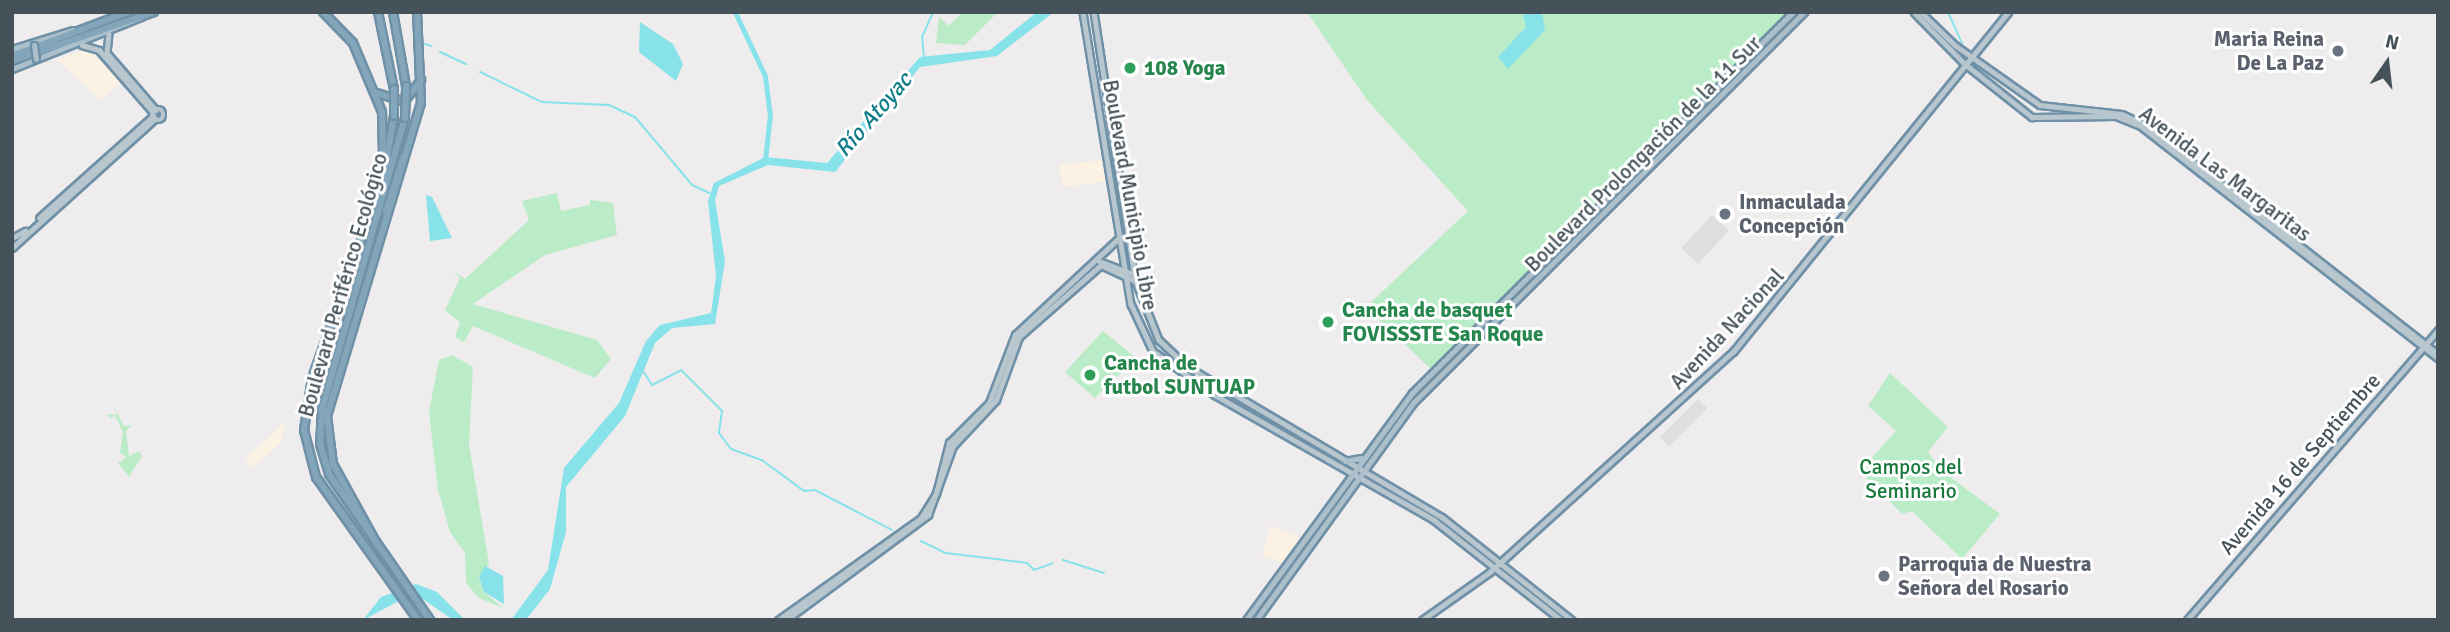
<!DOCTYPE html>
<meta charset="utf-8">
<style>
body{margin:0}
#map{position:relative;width:2450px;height:632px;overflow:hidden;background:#efeced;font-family:Signika,sans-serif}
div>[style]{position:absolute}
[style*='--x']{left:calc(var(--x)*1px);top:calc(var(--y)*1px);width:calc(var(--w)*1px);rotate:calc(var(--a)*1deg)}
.commercial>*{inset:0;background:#fbf2e4;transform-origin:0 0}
.education>*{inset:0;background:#e0ddde;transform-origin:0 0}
.green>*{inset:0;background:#baedc7}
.water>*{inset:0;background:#87e2ea}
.stream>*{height:2px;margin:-1px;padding:0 1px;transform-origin:1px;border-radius:1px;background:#87e2ea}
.river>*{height:5px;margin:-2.5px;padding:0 2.5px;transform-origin:2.5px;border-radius:2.5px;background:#87e2ea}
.roads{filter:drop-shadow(2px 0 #6f91a7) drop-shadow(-2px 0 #6f91a7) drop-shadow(0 2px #6f91a7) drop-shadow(0 -2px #6f91a7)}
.secondary>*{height:4.5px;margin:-2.25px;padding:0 2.25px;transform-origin:2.25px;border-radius:2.25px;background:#b8c6ce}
.secondary>.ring{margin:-2.25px;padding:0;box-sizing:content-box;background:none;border:4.5px solid #b8c6ce;border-radius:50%}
.primary>*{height:5px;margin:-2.5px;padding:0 2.5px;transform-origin:2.5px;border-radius:2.5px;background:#acc0cb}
.highway>*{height:6px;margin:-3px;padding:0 3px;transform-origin:3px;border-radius:3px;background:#84a6bb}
.bridges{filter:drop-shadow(2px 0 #6f91a7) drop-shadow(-2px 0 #6f91a7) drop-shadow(0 2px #6f91a7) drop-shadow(0 -2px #6f91a7)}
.primary-bridge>*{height:5px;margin:-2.5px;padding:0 2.5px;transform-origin:2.5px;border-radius:2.5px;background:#acc0cb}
.highway-bridge>*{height:6px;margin:-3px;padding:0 3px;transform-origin:3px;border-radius:3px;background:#84a6bb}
.dots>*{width:19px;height:19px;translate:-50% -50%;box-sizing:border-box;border:4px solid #fff;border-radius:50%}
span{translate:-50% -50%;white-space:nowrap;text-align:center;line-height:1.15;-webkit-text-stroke:6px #fff;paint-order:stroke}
.worship-label{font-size:21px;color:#5b616d;font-weight:700}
.right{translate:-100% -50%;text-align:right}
.left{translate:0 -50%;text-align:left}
.leisure-label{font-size:21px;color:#27864d;font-weight:700}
.street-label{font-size:21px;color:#455259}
.park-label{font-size:21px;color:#17793c}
.water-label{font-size:23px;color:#0f7d87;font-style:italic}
.frame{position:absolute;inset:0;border:14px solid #455259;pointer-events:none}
.north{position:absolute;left:2352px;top:28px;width:70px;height:70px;-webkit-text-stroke:5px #fff;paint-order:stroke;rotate:14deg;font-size:19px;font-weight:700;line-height:28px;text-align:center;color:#455259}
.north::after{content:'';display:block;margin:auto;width:24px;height:32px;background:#455259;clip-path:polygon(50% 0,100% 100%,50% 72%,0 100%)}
</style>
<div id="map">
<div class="commercial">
<i style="clip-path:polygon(88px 49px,123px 81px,101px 100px,57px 60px)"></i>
<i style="left:1106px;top:159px;width:22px;height:47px;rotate:82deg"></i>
<i style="clip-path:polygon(286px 421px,280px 443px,253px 468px,245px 459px)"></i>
<i style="clip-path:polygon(1271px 525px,1303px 539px,1283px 563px,1262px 556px)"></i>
</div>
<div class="education">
<i style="left:1712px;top:215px;width:23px;height:45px;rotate:43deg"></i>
<i style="left:1698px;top:399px;width:13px;height:54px;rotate:45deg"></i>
</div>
<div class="green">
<i style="clip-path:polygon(962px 12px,998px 12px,965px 45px,936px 43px,939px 17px,949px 26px)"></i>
<i style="clip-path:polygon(1307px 12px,1782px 13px,1789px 12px,1432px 370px,1366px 307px,1468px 211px,1367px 100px)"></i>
<i style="clip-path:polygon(557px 193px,561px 211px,590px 205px,590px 200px,613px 203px,617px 235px,545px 255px,473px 304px,597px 340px,611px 359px,595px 378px,473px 326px,464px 342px,455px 337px,460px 322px,445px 310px,460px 278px,452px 270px,465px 279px,529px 220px,522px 201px)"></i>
<i style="clip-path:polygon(1103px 331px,1137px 359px,1117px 377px,1108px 371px,1115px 378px,1095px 398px,1065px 372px)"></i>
<i style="clip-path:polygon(452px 355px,473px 367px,469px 445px,489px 564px,479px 577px,484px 592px,503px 608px,479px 598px,466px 583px,465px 553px,450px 532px,438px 490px,429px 412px,439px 360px)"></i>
<i style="clip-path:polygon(1890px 373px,1948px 427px,1928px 452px,1942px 471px,2000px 514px,1962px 559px,1912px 511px,1902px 514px,1860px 471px,1896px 431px,1868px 406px)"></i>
<i style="clip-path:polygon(113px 405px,124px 426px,132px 425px,126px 431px,129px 456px,139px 451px,142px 456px,129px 477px,118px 463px,127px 457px,120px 453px,123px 432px,115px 416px,111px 418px,106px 414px,117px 415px)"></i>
</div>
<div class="water">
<i style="clip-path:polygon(1037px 12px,1054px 12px,997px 56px,920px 67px,835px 172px,768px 165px,719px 186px,715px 200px,725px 261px,715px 324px,672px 328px,655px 343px,625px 416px,566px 487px,566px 532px,550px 589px,526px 620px,511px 620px,548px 570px,564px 468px,619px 403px,646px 341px,660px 325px,711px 313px,716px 276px,708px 201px,714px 183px,765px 157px,827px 163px,920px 57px,990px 50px)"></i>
<i style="clip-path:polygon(1542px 12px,1545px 30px,1508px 69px,1498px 57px,1526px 27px,1523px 14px)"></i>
<i style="clip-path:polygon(640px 22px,673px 44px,683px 64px,676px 81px,639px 52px)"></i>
<i style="clip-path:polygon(426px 195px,432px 197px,452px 238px,430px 241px)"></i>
<i style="clip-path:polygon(485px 566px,503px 576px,504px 604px,484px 592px,479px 577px)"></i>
<i style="clip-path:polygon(416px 584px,437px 592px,465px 620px,453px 620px,414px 593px,363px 620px,381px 597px)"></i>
</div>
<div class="stream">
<i style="--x:1948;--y:12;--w:36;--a:66"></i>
<i style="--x:425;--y:44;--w:7;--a:16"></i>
<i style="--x:440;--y:52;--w:29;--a:25"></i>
<i style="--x:924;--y:58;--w:21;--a:-95"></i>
<i style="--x:922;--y:37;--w:27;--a:-66"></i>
<i style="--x:480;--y:72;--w:69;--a:25.8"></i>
<i style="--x:542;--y:102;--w:67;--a:2.6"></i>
<i style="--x:609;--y:105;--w:29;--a:25"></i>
<i style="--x:635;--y:117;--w:89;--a:50"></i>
<i style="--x:692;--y:185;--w:19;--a:25"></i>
<i style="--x:641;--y:368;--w:20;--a:57"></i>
<i style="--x:652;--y:385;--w:33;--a:-27"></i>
<i style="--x:681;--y:370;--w:58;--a:45"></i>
<i style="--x:722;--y:411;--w:22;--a:98"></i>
<i style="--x:719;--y:433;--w:20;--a:53"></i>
<i style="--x:731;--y:449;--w:33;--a:20"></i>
<i style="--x:762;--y:460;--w:52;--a:36.4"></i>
<i style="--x:804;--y:491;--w:11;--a:-5"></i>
<i style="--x:815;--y:490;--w:87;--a:27.5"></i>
<i style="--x:921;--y:541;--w:28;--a:26"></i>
<i style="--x:946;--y:553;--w:82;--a:7"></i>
<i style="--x:1027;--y:563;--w:10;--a:45"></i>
<i style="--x:1034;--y:570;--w:20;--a:-20"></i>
<i style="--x:1063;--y:560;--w:43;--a:17.6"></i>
</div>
<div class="river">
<i style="--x:735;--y:12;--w:71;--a:64.9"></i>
<i style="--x:765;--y:76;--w:38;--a:83"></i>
<i style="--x:770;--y:114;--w:46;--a:96.2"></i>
</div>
<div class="roads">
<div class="secondary">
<i style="--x:1083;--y:12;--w:296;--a:80.7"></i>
<i style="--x:1131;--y:304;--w:52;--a:64.9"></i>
<i style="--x:1153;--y:351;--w:76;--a:35.4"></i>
<i style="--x:1215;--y:395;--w:252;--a:29.7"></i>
<i style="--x:1434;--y:520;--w:162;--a:38.2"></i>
<i style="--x:1094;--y:12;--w:273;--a:81.2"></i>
<i style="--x:1136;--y:282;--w:62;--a:68.4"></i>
<i style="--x:1159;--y:340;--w:40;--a:43"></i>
<i style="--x:1188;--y:367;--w:295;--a:30.6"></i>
<i style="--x:1442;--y:517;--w:166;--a:38.4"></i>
<i style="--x:1914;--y:12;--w:71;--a:45.6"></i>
<i style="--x:1964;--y:63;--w:87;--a:38.5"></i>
<i style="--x:2032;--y:117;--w:84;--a:-0.7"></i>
<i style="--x:2116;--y:116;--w:27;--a:22"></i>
<i style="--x:2141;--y:126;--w:377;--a:38"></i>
<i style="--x:1921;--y:12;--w:47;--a:44.1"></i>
<i style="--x:1955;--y:45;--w:104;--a:35.2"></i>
<i style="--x:2040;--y:105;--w:82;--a:6.3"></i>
<i style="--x:2122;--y:114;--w:26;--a:25"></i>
<i style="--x:2146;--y:125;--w:371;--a:38.1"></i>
<i style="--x:109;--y:34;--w:19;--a:96"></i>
<i style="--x:107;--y:53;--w:75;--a:49.3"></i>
<i style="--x:82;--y:45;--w:18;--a:16"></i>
<i style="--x:99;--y:50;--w:82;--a:48.9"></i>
<i class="ring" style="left:152.5px;top:109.5px;width:6.5px;height:6.5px"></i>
<i style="--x:39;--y:218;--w:153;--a:-41.8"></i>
<i style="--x:12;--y:238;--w:15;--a:-28"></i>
<i style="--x:12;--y:248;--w:193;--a:-42.1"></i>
<i style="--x:1099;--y:261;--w:39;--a:21"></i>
<i style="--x:778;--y:620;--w:176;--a:-35.5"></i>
<i style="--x:921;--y:518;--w:28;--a:-58"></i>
<i style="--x:936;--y:494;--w:53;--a:-75.7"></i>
<i style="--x:949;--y:443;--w:57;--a:-45"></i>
<i style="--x:989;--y:403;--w:73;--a:-69.1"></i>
<i style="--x:1015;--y:335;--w:144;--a:-43"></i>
<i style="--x:786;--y:620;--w:177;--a:-36.5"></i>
<i style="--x:928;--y:515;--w:73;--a:-70.1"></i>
<i style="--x:953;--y:446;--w:63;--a:-46.9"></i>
<i style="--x:996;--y:400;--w:67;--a:-69.9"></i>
<i style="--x:1019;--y:337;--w:109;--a:-41.3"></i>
<i style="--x:1101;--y:265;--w:38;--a:25"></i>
<i style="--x:1422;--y:620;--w:83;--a:-35.2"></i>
<i style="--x:1490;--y:572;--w:328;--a:-42.2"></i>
<i style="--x:1733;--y:352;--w:437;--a:-51"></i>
<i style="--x:2187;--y:620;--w:384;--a:-49.1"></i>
</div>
<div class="primary">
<i style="--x:12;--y:49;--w:64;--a:-17.3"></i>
<i style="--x:12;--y:69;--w:139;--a:-22"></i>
<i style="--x:1345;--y:461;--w:16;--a:-11"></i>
<i style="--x:1246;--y:620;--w:281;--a:-53.8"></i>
<i style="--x:1412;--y:393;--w:539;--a:-45"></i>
<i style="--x:1256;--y:620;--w:269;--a:-54.1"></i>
<i style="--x:1414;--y:402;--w:552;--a:-45"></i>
</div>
<div class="highway">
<i style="--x:323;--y:12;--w:43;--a:45.9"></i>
<i style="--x:353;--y:43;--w:75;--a:67.2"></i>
<i style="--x:382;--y:112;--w:40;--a:88.6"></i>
<i style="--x:383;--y:152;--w:74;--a:107.2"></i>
<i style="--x:378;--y:12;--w:79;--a:78.3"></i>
<i style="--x:393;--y:12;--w:75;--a:80"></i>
<i style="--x:12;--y:56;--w:124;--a:-20.8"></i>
<i style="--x:12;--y:61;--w:150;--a:-19"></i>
<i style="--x:377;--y:93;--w:28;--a:18"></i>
<i style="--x:404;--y:102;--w:28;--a:-52"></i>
<i style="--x:394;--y:116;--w:60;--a:99.6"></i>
<i style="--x:384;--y:175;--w:215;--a:109.5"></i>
<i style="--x:312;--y:378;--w:53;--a:98.7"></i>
<i style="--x:304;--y:430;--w:49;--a:75.7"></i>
<i style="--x:316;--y:477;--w:176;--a:54.5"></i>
<i style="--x:405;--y:118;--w:303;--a:105.9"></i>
<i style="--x:322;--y:409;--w:35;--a:93"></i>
<i style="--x:320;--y:444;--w:31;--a:73"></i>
<i style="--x:329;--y:474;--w:178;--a:55.3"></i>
<i style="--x:386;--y:211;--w:56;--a:-72.2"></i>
<i style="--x:378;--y:546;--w:94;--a:-118.8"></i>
<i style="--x:333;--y:464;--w:48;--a:-97.1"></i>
<i style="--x:327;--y:416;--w:327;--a:-73.3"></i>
<i style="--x:421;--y:103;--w:91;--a:-92.5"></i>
</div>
</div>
<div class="bridges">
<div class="primary-bridge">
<i style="--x:34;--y:45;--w:14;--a:82"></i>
</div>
<div class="highway-bridge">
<i style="--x:394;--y:116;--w:27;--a:-90"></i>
<i style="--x:405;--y:118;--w:32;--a:-88"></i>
</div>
</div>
<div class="dots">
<i style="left:2338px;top:51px;background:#6b7280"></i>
<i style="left:1130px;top:68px;background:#2e9e5b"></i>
<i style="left:1725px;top:214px;background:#6b7280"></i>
<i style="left:1328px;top:322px;background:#2e9e5b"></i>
<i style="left:1090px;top:375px;background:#2e9e5b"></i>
<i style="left:1884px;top:576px;background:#6b7280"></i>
</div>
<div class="worship-label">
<span class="right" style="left:2324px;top:51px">Maria Reina<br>De La Paz</span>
<span class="left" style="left:1739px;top:214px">Inmaculada<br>Concepción</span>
<span class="left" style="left:1898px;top:576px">Parroquia de Nuestra<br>Señora del Rosario</span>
</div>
<div class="leisure-label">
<span class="left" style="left:1144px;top:68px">108 Yoga</span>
<span class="left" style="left:1342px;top:322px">Cancha de basquet<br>FOVISSSTE San Roque</span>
<span class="left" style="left:1104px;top:375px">Cancha de<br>futbol SUNTUAP</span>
</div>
<div class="street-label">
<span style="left:1643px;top:154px;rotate:-45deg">Boulevard Prolongación de la 11 Sur</span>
<span style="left:2225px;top:174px;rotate:37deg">Avenida Las Margaritas</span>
<span style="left:1130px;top:195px;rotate:80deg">Boulevard Municipio Libre</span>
<span style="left:343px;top:285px;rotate:-74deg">Boulevard Periférico Ecológico</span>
<span style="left:1727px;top:329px;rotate:-47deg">Avenida Nacional</span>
<span style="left:2300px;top:464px;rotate:-49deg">Avenida 16 de Septiembre</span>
</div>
<div class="park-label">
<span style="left:1911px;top:479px">Campos del<br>Seminario</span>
</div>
<div class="water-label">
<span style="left:874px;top:115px;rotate:-49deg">Río Atoyac</span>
</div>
<div class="frame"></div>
<div class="north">N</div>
</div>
